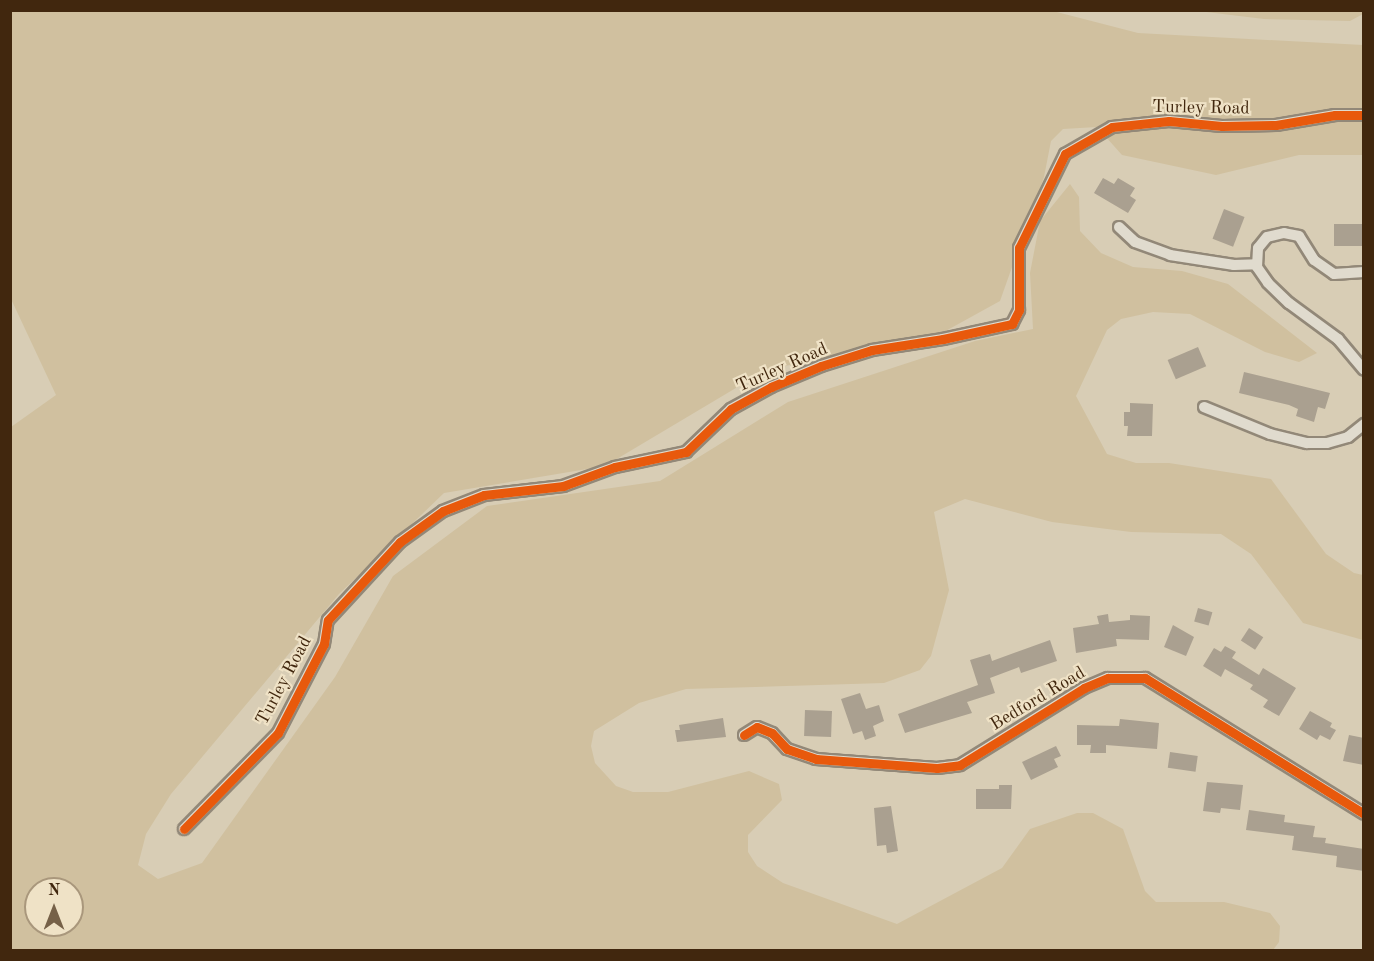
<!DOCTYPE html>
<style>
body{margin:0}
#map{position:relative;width:1374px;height:961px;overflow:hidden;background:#d8cdb5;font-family:"Old Standard TT",serif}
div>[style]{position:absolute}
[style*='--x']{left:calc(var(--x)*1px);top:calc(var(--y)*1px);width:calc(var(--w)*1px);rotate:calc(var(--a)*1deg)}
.green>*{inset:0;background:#d0c09f}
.building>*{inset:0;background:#aaa090;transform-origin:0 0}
.roads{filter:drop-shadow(2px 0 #928878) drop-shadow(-2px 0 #928878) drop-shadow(0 2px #928878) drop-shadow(0 -2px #928878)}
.minor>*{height:10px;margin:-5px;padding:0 5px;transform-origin:5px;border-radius:5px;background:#e0dbce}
.cycleway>*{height:9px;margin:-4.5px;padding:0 4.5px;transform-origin:4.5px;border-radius:4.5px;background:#e8590c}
span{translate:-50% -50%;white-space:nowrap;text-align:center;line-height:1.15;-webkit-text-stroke:4.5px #efe2c6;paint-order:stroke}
.street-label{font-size:18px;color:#41270e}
.frame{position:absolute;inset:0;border:12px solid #41270e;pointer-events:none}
.north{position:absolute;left:24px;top:877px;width:60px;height:60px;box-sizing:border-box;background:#efe2c6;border:2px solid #a9977c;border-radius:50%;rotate:0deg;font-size:16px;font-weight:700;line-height:24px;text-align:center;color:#41270e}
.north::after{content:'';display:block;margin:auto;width:21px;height:27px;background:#766148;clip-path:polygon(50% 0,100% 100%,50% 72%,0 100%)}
</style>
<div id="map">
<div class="green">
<i style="clip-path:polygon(evenodd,1049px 10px,1138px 33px,1363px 45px,1363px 155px,1299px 155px,1216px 175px,1122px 155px,1097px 127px,1063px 129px,1051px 141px,1044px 177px,1000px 301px,942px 333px,766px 370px,605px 466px,444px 493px,339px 594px,171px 794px,146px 834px,138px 865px,158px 879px,202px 863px,335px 677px,393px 576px,487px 506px,660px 481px,788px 402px,975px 341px,1033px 329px,1030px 273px,1040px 221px,1070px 184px,1079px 197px,1080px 231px,1101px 253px,1133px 267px,1182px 271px,1228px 284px,1317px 353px,1299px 362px,1265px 352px,1190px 314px,1153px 312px,1121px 319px,1107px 330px,1076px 396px,1107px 454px,1136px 463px,1169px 463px,1271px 479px,1326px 554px,1354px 573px,1363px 575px,1363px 640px,1303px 623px,1251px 554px,1221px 534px,1131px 532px,1052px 522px,965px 499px,934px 512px,949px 590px,931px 656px,920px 670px,884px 683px,686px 689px,639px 703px,594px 731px,591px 746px,595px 763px,616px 786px,633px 792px,668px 792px,749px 771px,779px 784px,782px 800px,748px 835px,748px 852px,757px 866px,783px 883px,897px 924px,1002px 868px,1030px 829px,1077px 813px,1093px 813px,1123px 829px,1145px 891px,1156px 902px,1224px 902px,1270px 913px,1280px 926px,1279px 942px,1273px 950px,11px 950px,11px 427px,56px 395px,11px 299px,11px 11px,1049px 10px,36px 889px,72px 889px,72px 925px,36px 925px,36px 889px)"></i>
<i style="clip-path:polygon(1363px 10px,1363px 14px,1350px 21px,1264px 19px,1198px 11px)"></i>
</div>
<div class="building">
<i style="clip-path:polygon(1103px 178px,1114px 184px,1118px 178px,1135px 188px,1130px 196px,1136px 200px,1128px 213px,1094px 193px)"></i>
<i style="left:1224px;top:209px;width:22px;height:32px;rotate:21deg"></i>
<i style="left:1364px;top:224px;width:22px;height:30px;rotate:90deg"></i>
<i style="left:1198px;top:347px;width:21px;height:33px;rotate:67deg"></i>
<i style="clip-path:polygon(1244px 372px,1330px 393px,1325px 409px,1318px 407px,1314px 422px,1296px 416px,1298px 409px,1289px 405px,1239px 393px)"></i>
<i style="clip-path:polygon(1130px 403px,1153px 404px,1152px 436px,1127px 436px,1128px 426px,1124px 426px,1124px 412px,1130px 412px)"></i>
<i style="left:1198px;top:608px;width:15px;height:14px;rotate:16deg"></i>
<i style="clip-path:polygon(1108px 614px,1109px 622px,1130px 620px,1130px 615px,1150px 616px,1149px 640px,1116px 639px,1117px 646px,1076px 653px,1073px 628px,1099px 624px,1097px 616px)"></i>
<i style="clip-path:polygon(1173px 625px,1194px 637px,1186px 656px,1164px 647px)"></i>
<i style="left:1249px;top:628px;width:17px;height:15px;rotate:33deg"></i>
<i style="clip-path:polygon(1050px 640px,1057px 661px,1021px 673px,1019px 667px,990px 678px,995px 693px,967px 702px,972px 713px,905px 733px,898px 714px,978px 685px,970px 660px,990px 654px,992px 661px)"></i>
<i style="clip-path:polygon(1225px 646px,1236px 652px,1232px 658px,1259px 675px,1263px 668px,1296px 688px,1279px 716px,1263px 707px,1268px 700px,1250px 689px,1253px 685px,1225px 669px,1221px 677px,1203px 666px,1214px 648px,1221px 652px)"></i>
<i style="clip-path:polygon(860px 693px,866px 709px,879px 705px,884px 721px,873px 726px,876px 736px,865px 740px,862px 731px,853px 734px,841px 699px)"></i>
<i style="left:805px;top:710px;width:27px;height:26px;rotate:2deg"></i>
<i style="clip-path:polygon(1310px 711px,1332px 723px,1330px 727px,1336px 730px,1330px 740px,1320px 735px,1317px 740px,1299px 729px)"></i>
<i style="clip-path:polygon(723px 718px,726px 737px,677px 742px,675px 730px,680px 730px,679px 725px)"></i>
<i style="clip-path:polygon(1120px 719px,1159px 723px,1157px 749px,1106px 745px,1106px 753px,1090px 753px,1091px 745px,1077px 745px,1077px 725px,1119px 726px)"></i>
<i style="clip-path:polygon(1349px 735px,1364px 738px,1364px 765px,1343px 761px)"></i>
<i style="clip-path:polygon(1056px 746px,1061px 756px,1054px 759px,1058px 767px,1031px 780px,1022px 762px)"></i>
<i style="left:1170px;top:752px;width:28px;height:16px;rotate:8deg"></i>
<i style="clip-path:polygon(1207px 782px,1243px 785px,1240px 810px,1221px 808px,1220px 813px,1203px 811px)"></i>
<i style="clip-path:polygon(999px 785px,1012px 785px,1011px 809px,976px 809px,976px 789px,999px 789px)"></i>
<i style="clip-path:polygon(891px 806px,898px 851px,887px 853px,886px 845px,877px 846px,874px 808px)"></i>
<i style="clip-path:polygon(1249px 810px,1285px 815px,1284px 822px,1315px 826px,1313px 837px,1326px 838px,1325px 843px,1364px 849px,1364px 871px,1336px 867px,1337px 856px,1292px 850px,1294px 836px,1246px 830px)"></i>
</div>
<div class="roads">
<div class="minor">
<i style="--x:1119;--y:227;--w:22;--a:43"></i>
<i style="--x:1135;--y:242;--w:37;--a:20"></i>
<i style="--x:1170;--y:255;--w:65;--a:8.9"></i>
<i style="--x:1234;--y:265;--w:23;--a:-2"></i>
<i style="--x:1364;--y:272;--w:30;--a:176"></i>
<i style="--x:1334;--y:274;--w:24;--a:-145"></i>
<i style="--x:1314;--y:260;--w:28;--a:-122"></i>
<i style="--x:1299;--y:236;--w:15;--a:-169"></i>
<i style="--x:1284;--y:233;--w:17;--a:167"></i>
<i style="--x:1267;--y:237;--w:14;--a:129"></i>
<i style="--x:1258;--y:248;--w:19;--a:93"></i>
<i style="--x:1257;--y:267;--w:19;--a:55"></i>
<i style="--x:1268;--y:283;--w:29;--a:44"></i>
<i style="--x:1289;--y:303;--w:61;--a:36.3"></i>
<i style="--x:1338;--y:339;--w:40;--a:50"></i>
<i style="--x:1204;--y:407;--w:71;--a:22.2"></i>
<i style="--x:1270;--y:434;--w:38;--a:14"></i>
<i style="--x:1307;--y:443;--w:20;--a:0"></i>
<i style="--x:1327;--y:443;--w:22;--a:-16"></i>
<i style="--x:1348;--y:437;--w:21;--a:-39"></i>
<i style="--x:744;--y:735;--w:15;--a:-32"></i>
<i style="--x:757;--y:727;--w:16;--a:22"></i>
<i style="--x:772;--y:733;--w:22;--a:47"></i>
<i style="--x:787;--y:749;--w:31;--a:19"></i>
<i style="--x:816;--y:759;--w:121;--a:4.3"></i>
<i style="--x:937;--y:768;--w:23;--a:-7"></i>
<i style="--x:960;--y:765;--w:146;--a:-31.8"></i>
<i style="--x:1084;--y:688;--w:26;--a:-23"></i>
<i style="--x:1108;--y:678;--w:37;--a:0"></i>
<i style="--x:1145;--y:678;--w:258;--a:31.8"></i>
<i style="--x:184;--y:829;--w:134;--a:-45.6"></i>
<i style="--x:278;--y:733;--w:100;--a:-62.7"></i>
<i style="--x:324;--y:644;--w:24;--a:-81"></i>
<i style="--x:328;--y:620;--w:106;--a:-47.3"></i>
<i style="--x:400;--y:542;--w:53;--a:-35.8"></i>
<i style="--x:443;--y:511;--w:44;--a:-21.3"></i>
<i style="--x:484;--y:495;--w:80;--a:-6.5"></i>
<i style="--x:563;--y:486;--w:55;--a:-20.1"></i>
<i style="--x:615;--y:467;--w:73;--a:-11.9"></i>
<i style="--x:686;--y:452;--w:62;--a:-43.7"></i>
<i style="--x:731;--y:409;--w:46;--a:-28.8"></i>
<i style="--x:771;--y:387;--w:54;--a:-22.8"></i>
<i style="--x:821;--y:366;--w:53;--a:-17.4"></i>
<i style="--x:872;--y:350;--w:72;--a:-8.8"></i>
<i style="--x:943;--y:339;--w:71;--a:-12.3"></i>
<i style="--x:1012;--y:324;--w:16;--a:-63"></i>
<i style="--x:1019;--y:310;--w:62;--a:-90"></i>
<i style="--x:1019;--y:248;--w:105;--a:-63.9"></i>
<i style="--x:1065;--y:154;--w:54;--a:-29.9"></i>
<i style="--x:1112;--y:127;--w:57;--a:-6"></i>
<i style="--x:1169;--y:121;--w:53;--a:5.4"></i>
<i style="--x:1222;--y:126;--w:54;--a:-1.1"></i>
<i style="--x:1276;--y:125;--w:60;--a:-9.6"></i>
<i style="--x:1335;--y:115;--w:29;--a:0"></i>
</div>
</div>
<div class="cycleway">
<i style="--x:744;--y:735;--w:15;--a:-32"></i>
<i style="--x:757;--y:727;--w:16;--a:22"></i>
<i style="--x:772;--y:733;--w:22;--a:47"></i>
<i style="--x:787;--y:749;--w:31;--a:19"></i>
<i style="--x:816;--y:759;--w:121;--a:4.3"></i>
<i style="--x:937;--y:768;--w:23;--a:-7"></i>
<i style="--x:960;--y:765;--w:146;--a:-31.8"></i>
<i style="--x:1084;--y:688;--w:26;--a:-23"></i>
<i style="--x:1108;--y:678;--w:37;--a:0"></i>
<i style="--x:1145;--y:678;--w:258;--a:31.8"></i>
<i style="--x:184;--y:829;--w:134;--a:-45.6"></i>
<i style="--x:278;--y:733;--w:100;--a:-62.7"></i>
<i style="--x:324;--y:644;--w:24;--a:-81"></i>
<i style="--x:328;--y:620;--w:106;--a:-47.3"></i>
<i style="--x:400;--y:542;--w:53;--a:-35.8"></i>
<i style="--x:443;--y:511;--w:44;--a:-21.3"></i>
<i style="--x:484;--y:495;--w:80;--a:-6.5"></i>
<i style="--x:563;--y:486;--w:55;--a:-20.1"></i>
<i style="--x:615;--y:467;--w:73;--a:-11.9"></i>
<i style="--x:686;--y:452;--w:62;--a:-43.7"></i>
<i style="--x:731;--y:409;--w:46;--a:-28.8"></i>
<i style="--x:771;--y:387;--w:54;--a:-22.8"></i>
<i style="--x:821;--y:366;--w:53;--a:-17.4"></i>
<i style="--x:872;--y:350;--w:72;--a:-8.8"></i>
<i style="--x:943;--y:339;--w:71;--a:-12.3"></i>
<i style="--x:1012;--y:324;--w:16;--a:-63"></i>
<i style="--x:1019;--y:310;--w:62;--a:-90"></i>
<i style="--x:1019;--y:248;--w:105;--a:-63.9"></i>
<i style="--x:1065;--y:154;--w:54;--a:-29.9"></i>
<i style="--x:1112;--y:127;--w:57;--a:-6"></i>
<i style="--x:1169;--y:121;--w:53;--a:5.4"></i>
<i style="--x:1222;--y:126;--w:54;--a:-1.1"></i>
<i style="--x:1276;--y:125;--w:60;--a:-9.6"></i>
<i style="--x:1335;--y:115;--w:29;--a:0"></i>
</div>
<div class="street-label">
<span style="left:1201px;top:108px;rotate:1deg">Turley Road</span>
<span style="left:782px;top:368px;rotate:-24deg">Turley Road</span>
<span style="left:284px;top:681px;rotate:-62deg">Turley Road</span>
<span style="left:1038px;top:699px;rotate:-31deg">Bedford Road</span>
</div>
<div class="frame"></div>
<div class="north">N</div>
</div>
